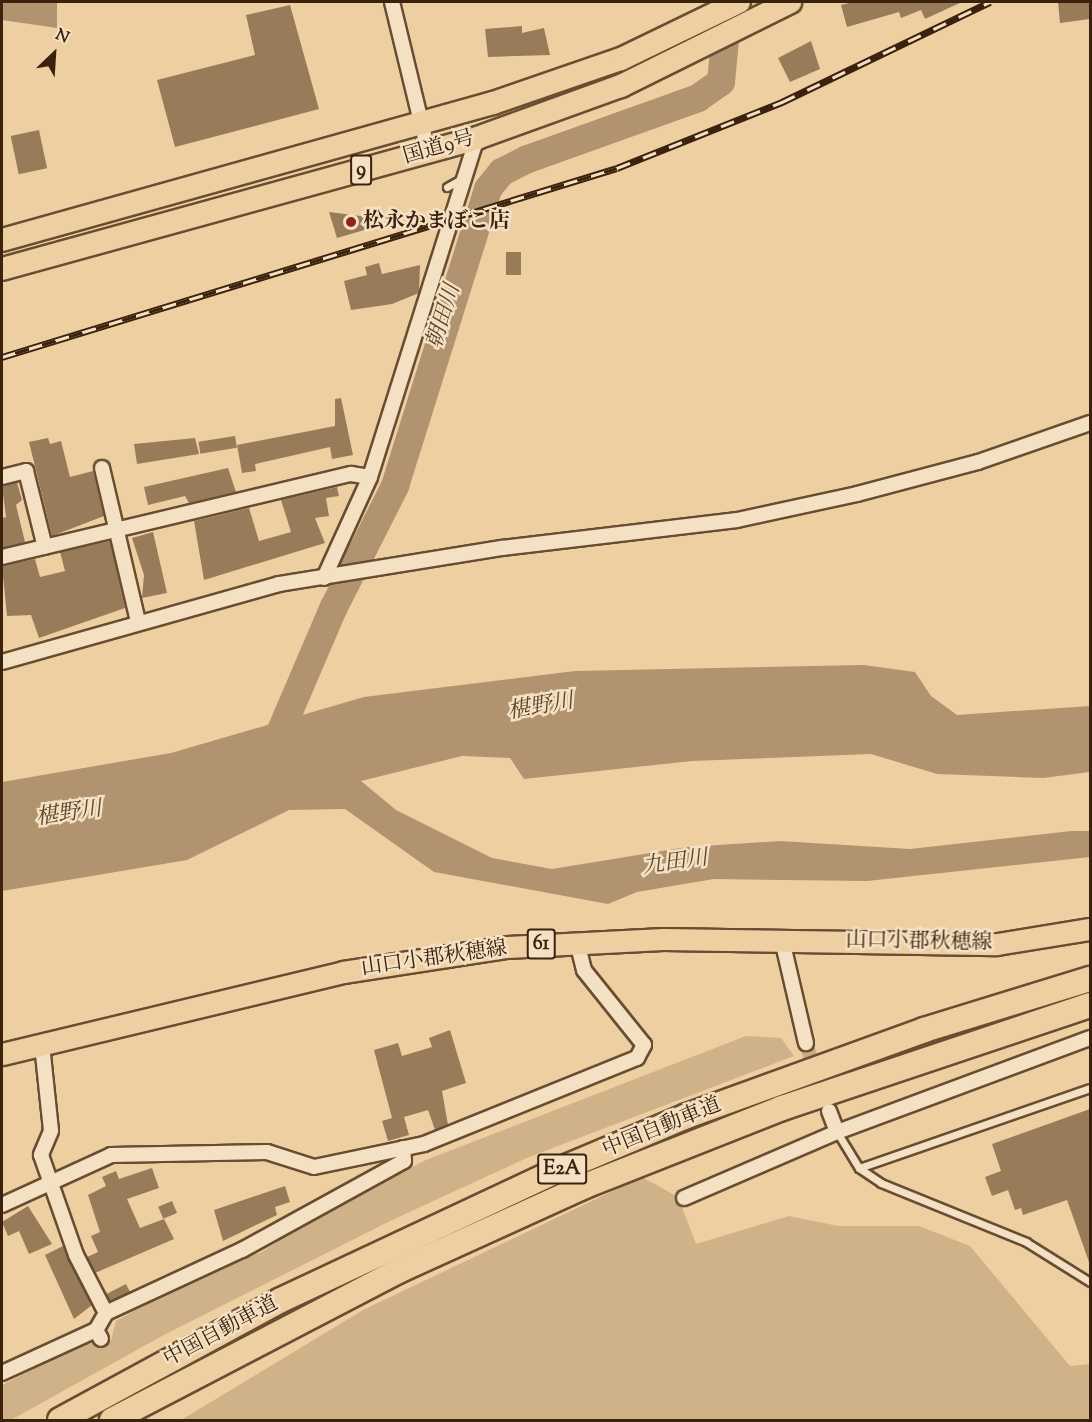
<!DOCTYPE html>
<meta charset="utf-8">
<style>
body{margin:0}
#map{position:relative;width:1092px;height:1422px;overflow:hidden;background:#eecfa2;font-family:"Sorts Mill Goudy","Noto Serif JP",serif}
div>[style]{position:absolute}
[style*='--x']{left:calc(var(--x)*1px);top:calc(var(--y)*1px);width:calc(var(--w)*1px);rotate:calc(var(--a)*1deg)}
.green>*{inset:0;background:#d0b289}
.water>*{inset:0;background:#b1946f}
.river>*{height:28px;margin:-14px;padding:0 14px;transform-origin:14px;border-radius:14px;background:#b1946f}
.building>*{inset:0;background:#987c5a;transform-origin:0 0}
.minor-tunnel>*{height:14px;margin-top:-7px;transform-origin:0;background:repeating-linear-gradient(90deg,#caac84 0 14px,transparent 0 21px)}
.roads{filter:drop-shadow(2px 0 #684d32) drop-shadow(-2px 0 #684d32) drop-shadow(0 2px #684d32) drop-shadow(0 -2px #684d32)}
.service>*{height:7px;margin:-3.5px;padding:0 3.5px;transform-origin:3.5px;border-radius:3.5px;background:#f4e0c3}
.minor>*{height:14px;margin:-7px;padding:0 7px;transform-origin:7px;border-radius:7px;background:#f4e0c3}
.primary>*{height:21px;margin:-10.5px;padding:0 10.5px;transform-origin:10.5px;border-radius:10.5px;background:#eecfa2}
.trunk>*{height:22px;margin:-11px;padding:0 11px;transform-origin:11px;border-radius:11px;background:#eecfa2}
.motorway>*{height:24px;margin:-12px;padding:0 12px;transform-origin:12px;border-radius:12px;background:#eecfa2}
.rail>*{height:7px;margin-top:-3.5px;transform-origin:0;background:repeating-linear-gradient(90deg,#f4e0c3 0 14px,#3b220d 0 28px);box-sizing:border-box;border-block:2px solid #3b220d}
.dots>*{width:16px;height:16px;translate:-50% -50%;box-sizing:border-box;border:3px solid #f4e0c3;border-radius:50%}
span{translate:-50% -50%;white-space:nowrap;text-align:center;line-height:1.15;-webkit-text-stroke:5px #f4e0c3;paint-order:stroke}
.shield-label span{padding:2px 4px;background:#f4e0c3;border:2px solid;border-radius:4px;-webkit-text-stroke-width:0}
.shield-label{font-size:20px;color:#3b220d;font-weight:700}
.street-label{font-size:21px;color:#3b220d}
.poi-label{font-size:21px;color:#3b220d;font-weight:700}
.left{translate:0 -50%;text-align:left}
.water-label{font-size:22px;color:#5e442a;font-style:italic}
.frame{position:absolute;inset:0;border:3px solid #3b220d;pointer-events:none}
.north{position:absolute;left:24px;top:24px;width:60px;height:60px;-webkit-text-stroke:4px #f4e0c3;paint-order:stroke;rotate:25deg;font-size:16px;font-weight:700;line-height:24px;text-align:center;color:#3b220d}
.north::after{content:'';display:block;margin:auto;width:21px;height:27px;background:#3b220d;clip-path:polygon(50% 0,100% 100%,50% 72%,0 100%)}
</style>
<div id="map">
<div class="green">
<i style="clip-path:polygon(746px 1036px,781px 1038px,794px 1056px,529px 1157px,390px 1221px,162px 1336px,11px 1420px,2px 1420px,2px 1385px,81px 1345px,111px 1340px,116px 1321px,221px 1263px,260px 1253px,328px 1210px,426px 1160px)"></i>
<i style="clip-path:polygon(642px 1177px,678px 1197px,696px 1244px,789px 1216px,838px 1226px,919px 1226px,970px 1246px,1070px 1366px,1090px 1364px,1090px 1420px,181px 1420px,363px 1310px)"></i>
</div>
<div class="water">
<i style="clip-path:polygon(2px 2px,57px 2px,57px 28px,2px 20px)"></i>
<i style="clip-path:polygon(864px 665px,915px 672px,931px 696px,957px 715px,1090px 706px,1090px 772px,1043px 778px,937px 774px,871px 754px,692px 761px,524px 779px,510px 758px,462px 756px,361px 781px,396px 810px,492px 858px,552px 869px,687px 847px,780px 841px,910px 849px,1071px 831px,1090px 831px,1090px 857px,867px 881px,714px 879px,637px 892px,608px 904px,434px 872px,345px 809px,289px 810px,187px 860px,2px 891px,2px 782px,171px 753px,364px 697px,575px 671px)"></i>
</div>
<div class="river">
<i style="--x:270;--y:756;--w:162;--a:-66.8"></i>
<i style="--x:334;--y:607;--w:136;--a:-63.2"></i>
<i style="--x:395;--y:486;--w:311;--a:-72.6"></i>
<i style="--x:488;--y:189;--w:22;--a:-51"></i>
<i style="--x:502;--y:172;--w:29;--a:-27"></i>
<i style="--x:528;--y:159;--w:181;--a:-19.7"></i>
<i style="--x:698;--y:98;--w:28;--a:-35"></i>
<i style="--x:721;--y:82;--w:74;--a:-84.6"></i>
</div>
<div class="building">
<i style="clip-path:polygon(853px 2px,962px 2px,925px 19px,921px 10px,901px 18px,899px 12px,847px 27px,841px 5px)"></i>
<i style="clip-path:polygon(1058px 2px,1090px 2px,1090px 19px,1060px 23px)"></i>
<i style="clip-path:polygon(290px 5px,319px 109px,175px 147px,157px 80px,255px 55px,246px 15px)"></i>
<i style="clip-path:polygon(522px 26px,522px 33px,544px 28px,550px 55px,488px 57px,485px 29px)"></i>
<i style="clip-path:polygon(811px 41px,820px 69px,790px 82px,778px 58px)"></i>
<i style="left:39px;top:130px;width:39px;height:29px;rotate:78deg"></i>
<i style="clip-path:polygon(329px 212px,368px 217px,371px 228px,337px 238px)"></i>
<i style="left:506px;top:252px;width:15px;height:23px"></i>
<i style="clip-path:polygon(379px 263px,382px 274px,420px 265px,419px 293px,392px 304px,351px 310px,344px 281px,367px 275px,365px 267px)"></i>
<i style="clip-path:polygon(341px 398px,353px 455px,332px 459px,330px 447px,255px 464px,256px 471px,242px 473px,237px 445px,335px 426px,335px 399px)"></i>
<i style="left:235px;top:436px;width:12px;height:37px;rotate:81deg"></i>
<i style="clip-path:polygon(48px 438px,50px 444px,61px 441px,70px 477px,93px 471px,104px 516px,52px 536px,29px 442px)"></i>
<i style="clip-path:polygon(195px 438px,199px 454px,137px 464px,134px 444px)"></i>
<i style="clip-path:polygon(228px 468px,236px 492px,189px 503px,185px 496px,148px 505px,144px 487px)"></i>
<i style="clip-path:polygon(17px 482px,22px 500px,16px 505px,25px 542px,2px 548px,2px 518px,6px 517px,2px 486px)"></i>
<i style="clip-path:polygon(337px 487px,339px 496px,326px 498px,329px 516px,315px 518px,325px 543px,204px 580px,194px 521px,249px 508px,259px 541px,291px 532px,281px 500px)"></i>
<i style="clip-path:polygon(153px 532px,167px 593px,142px 598px,144px 575px,132px 538px)"></i>
<i style="clip-path:polygon(110px 541px,125px 608px,39px 638px,31px 615px,7px 616px,2px 566px,35px 559px,40px 577px,65px 571px,60px 552px)"></i>
<i style="clip-path:polygon(450px 1030px,466px 1083px,442px 1091px,448px 1125px,435px 1130px,428px 1110px,404px 1117px,409px 1135px,388px 1141px,382px 1121px,392px 1118px,374px 1050px,398px 1043px,402px 1056px,432px 1047px,429px 1038px)"></i>
<i style="clip-path:polygon(1090px 1109px,1090px 1261px,1089px 1262px,1067px 1200px,1023px 1215px,1021px 1208px,1015px 1210px,1008px 1190px,992px 1196px,985px 1177px,1001px 1171px,992px 1144px)"></i>
<i style="clip-path:polygon(152px 1168px,159px 1188px,127px 1199px,140px 1228px,164px 1219px,174px 1239px,95px 1273px,87px 1257px,98px 1252px,91px 1236px,100px 1232px,88px 1195px,106px 1186px,102px 1177px,116px 1171px,119px 1179px)"></i>
<i style="clip-path:polygon(285px 1186px,290px 1202px,275px 1207px,277px 1215px,223px 1241px,214px 1210px)"></i>
<i style="left:172px;top:1201px;width:13px;height:15px;rotate:67deg"></i>
<i style="clip-path:polygon(28px 1206px,52px 1244px,29px 1254px,19px 1231px,8px 1236px,2px 1222px)"></i>
<i style="clip-path:polygon(63px 1246px,92px 1305px,74px 1319px,45px 1255px)"></i>
<i style="left:126px;top:1284px;width:9px;height:22px;rotate:63deg"></i>
</div>
<div class="minor-tunnel">
<i style="--x:806;--y:1043;--w:35;--a:72"></i>
</div>
<div class="roads">
<div class="service">
<i style="--x:447;--y:187;--w:18;--a:-29"></i>
<i style="--x:837;--y:1132;--w:42;--a:58.6"></i>
<i style="--x:859;--y:1168;--w:27;--a:34"></i>
<i style="--x:881;--y:1183;--w:157;--a:22.1"></i>
<i style="--x:1026;--y:1242;--w:75;--a:32"></i>
<i style="--x:859;--y:1168;--w:244;--a:-19.1"></i>
</div>
<div class="minor">
<i style="--x:392;--y:2;--w:153;--a:76.4"></i>
<i style="--x:102;--y:468;--w:158;--a:76.8"></i>
<i style="--x:2;--y:477;--w:25;--a:-14"></i>
<i style="--x:26;--y:471;--w:78;--a:76"></i>
<i style="--x:2;--y:557;--w:359;--a:-13.4"></i>
<i style="--x:351;--y:474;--w:19;--a:9"></i>
<i style="--x:324;--y:578;--w:111;--a:-65.5"></i>
<i style="--x:370;--y:477;--w:355;--a:-72.5"></i>
<i style="--x:2;--y:662;--w:288;--a:-15.7"></i>
<i style="--x:279;--y:584;--w:226;--a:-9.2"></i>
<i style="--x:502;--y:548;--w:237;--a:-6.8"></i>
<i style="--x:737;--y:520;--w:123;--a:-12.2"></i>
<i style="--x:857;--y:494;--w:125;--a:-14.8"></i>
<i style="--x:978;--y:462;--w:119;--a:-19.2"></i>
<i style="--x:782;--y:940;--w:106;--a:76.9"></i>
<i style="--x:42;--y:1045;--w:86;--a:84"></i>
<i style="--x:51;--y:1131;--w:26;--a:113"></i>
<i style="--x:41;--y:1155;--w:106;--a:70.7"></i>
<i style="--x:76;--y:1255;--w:65;--a:62.7"></i>
<i style="--x:106;--y:1313;--w:20;--a:120"></i>
<i style="--x:96;--y:1330;--w:10;--a:61"></i>
<i style="--x:829;--y:1111;--w:22;--a:69"></i>
<i style="--x:837;--y:1132;--w:270;--a:-20.4"></i>
<i style="--x:684;--y:1198;--w:167;--a:-23.3"></i>
<i style="--x:2;--y:1205;--w:120;--a:-24.6"></i>
<i style="--x:111;--y:1155;--w:156;--a:-1.1"></i>
<i style="--x:267;--y:1152;--w:49;--a:17.7"></i>
<i style="--x:314;--y:1167;--w:112;--a:-11.8"></i>
<i style="--x:424;--y:1144;--w:230;--a:-22"></i>
<i style="--x:637;--y:1058;--w:15;--a:-62"></i>
<i style="--x:644;--y:1045;--w:96;--a:-128.7"></i>
<i style="--x:584;--y:970;--w:29;--a:-104"></i>
<i style="--x:106;--y:1313;--w:150;--a:-24.9"></i>
<i style="--x:242;--y:1250;--w:185;--a:-28.8"></i>
<i style="--x:404;--y:1161;--w:13;--a:-94"></i>
<i style="--x:2;--y:1373;--w:103;--a:-24.6"></i>
</div>
<div class="primary">
<i style="--x:2;--y:1054;--w:351;--a:-13.5"></i>
<i style="--x:343;--y:972;--w:166;--a:-8.7"></i>
<i style="--x:507;--y:947;--w:156;--a:-2.9"></i>
<i style="--x:663;--y:939;--w:334;--a:0.9"></i>
<i style="--x:997;--y:944;--w:94;--a:-9.2"></i>
</div>
<div class="trunk">
<i style="--x:2;--y:240;--w:510;--a:-15.59"></i>
<i style="--x:493;--y:103;--w:135;--a:-19"></i>
<i style="--x:621;--y:59;--w:131;--a:-25.8"></i>
<i style="--x:2;--y:269;--w:493;--a:-15.4"></i>
<i style="--x:477;--y:138;--w:153;--a:-19.9"></i>
<i style="--x:621;--y:86;--w:189;--a:-26.4"></i>
</div>
<div class="motorway">
<i style="--x:60;--y:1420;--w:251;--a:-28.5"></i>
<i style="--x:281;--y:1300;--w:307;--a:-25.1"></i>
<i style="--x:559;--y:1170;--w:139;--a:-22.9"></i>
<i style="--x:687;--y:1116;--w:252;--a:-19.9"></i>
<i style="--x:924;--y:1030;--w:174;--a:-17.1"></i>
<i style="--x:112;--y:1420;--w:325;--a:-27.5"></i>
<i style="--x:400;--y:1270;--w:203;--a:-24.4"></i>
<i style="--x:585;--y:1186;--w:212;--a:-21.6"></i>
<i style="--x:782;--y:1108;--w:325;--a:-18.5"></i>
</div>
</div>
<div class="rail">
<i style="--x:2;--y:357;--w:643;--a:-17.08"></i>
<i style="--x:617;--y:168;--w:178;--a:-21.8"></i>
<i style="--x:782;--y:102;--w:231;--a:-25.7"></i>
</div>
<div class="dots">
<i style="left:351px;top:222px;background:#8f2418"></i>
</div>
<div class="shield-label">
<span style="left:361px;top:170px">9</span>
<span style="left:541px;top:944px">61</span>
<span style="left:562px;top:1169px">E2A</span>
</div>
<div class="street-label">
<span style="left:439px;top:148px;rotate:-16deg">国道9号</span>
<span style="left:919px;top:942px;rotate:1deg">山口小郡秋穂線</span>
<span style="left:434px;top:959px;rotate:-8deg">山口小郡秋穂線</span>
<span style="left:662px;top:1128px;rotate:-22deg">中国自動車道</span>
<span style="left:221px;top:1332px;rotate:-28deg">中国自動車道</span>
</div>
<div class="poi-label">
<span class="left" style="left:363px;top:222px">松永かまぼこ店</span>
</div>
<div class="water-label">
<span style="left:445px;top:317px;rotate:-73deg">朝田川</span>
<span style="left:541px;top:708px;rotate:-10deg">椹野川</span>
<span style="left:69px;top:815px;rotate:-8deg">椹野川</span>
<span style="left:675px;top:864px;rotate:-8deg">九田川</span>
</div>
<div class="frame"></div>
<div class="north">N</div>
</div>
